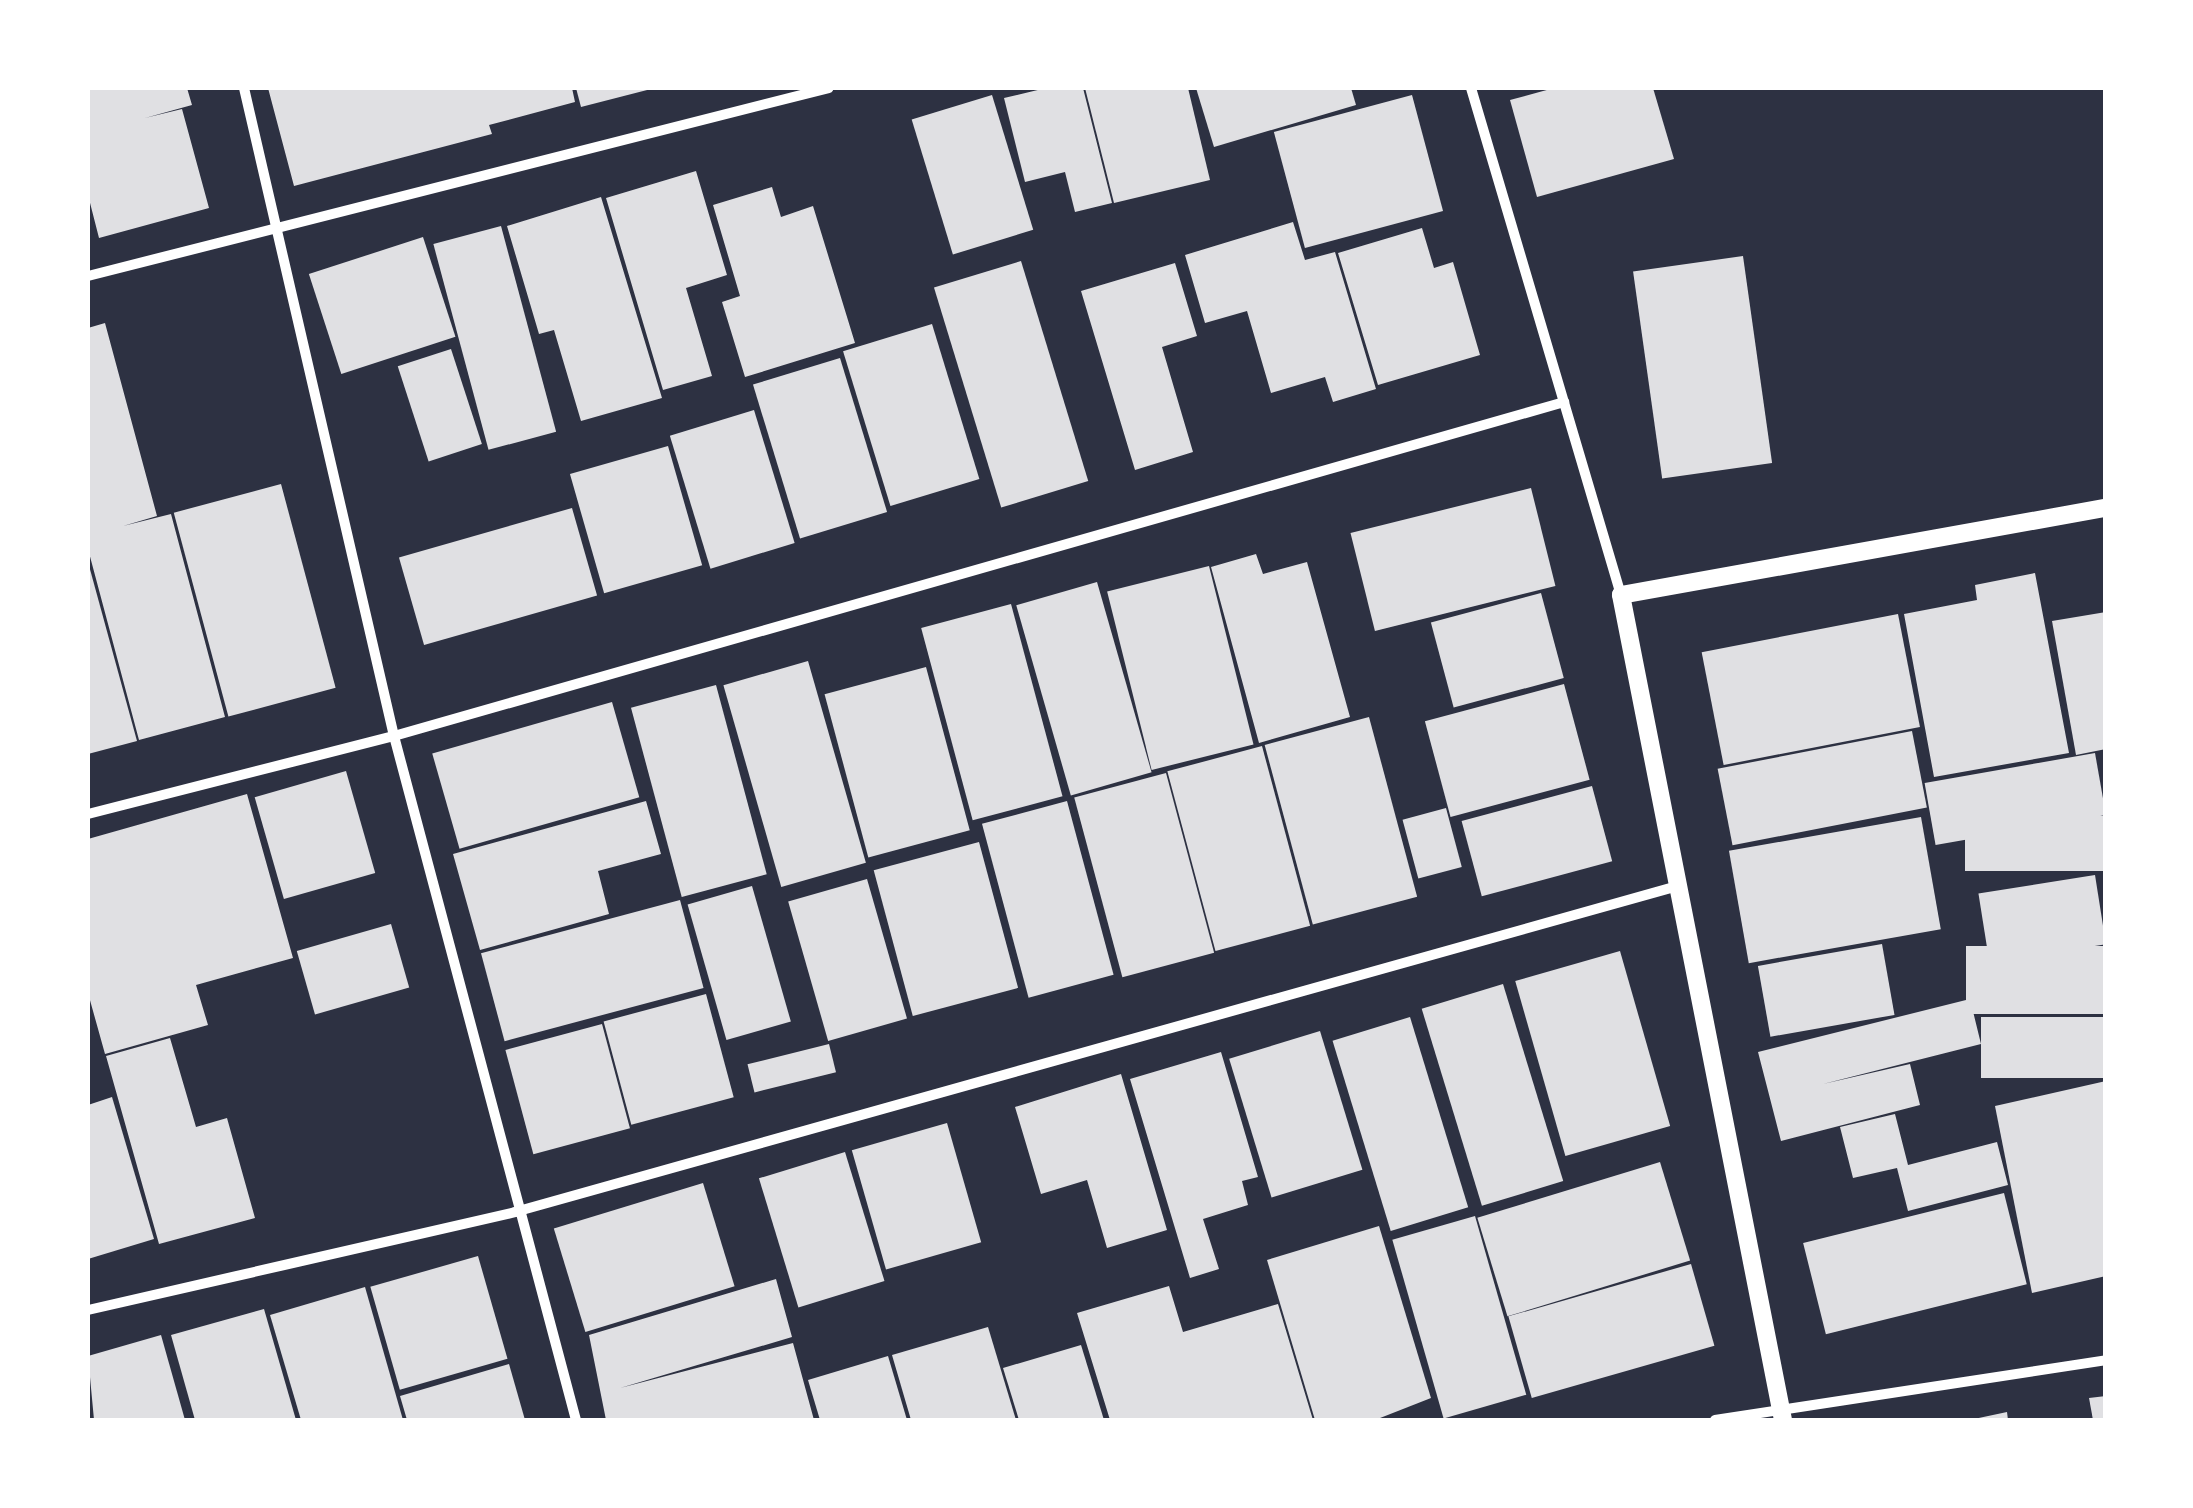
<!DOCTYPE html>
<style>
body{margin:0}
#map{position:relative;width:2193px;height:1508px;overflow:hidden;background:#2d3142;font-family:Georgia,serif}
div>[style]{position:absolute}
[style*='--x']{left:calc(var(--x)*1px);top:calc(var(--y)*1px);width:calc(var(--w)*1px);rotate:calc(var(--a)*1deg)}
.building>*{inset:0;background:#e0e0e3;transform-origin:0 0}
.minor>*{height:10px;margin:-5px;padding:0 5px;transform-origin:5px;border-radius:5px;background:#fff}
.tertiary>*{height:18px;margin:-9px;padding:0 9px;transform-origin:9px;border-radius:9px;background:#fff}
span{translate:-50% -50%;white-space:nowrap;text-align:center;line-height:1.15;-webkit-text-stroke:8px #fff;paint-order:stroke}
.frame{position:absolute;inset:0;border:90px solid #fff;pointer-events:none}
</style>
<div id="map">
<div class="building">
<i style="clip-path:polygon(88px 88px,187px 88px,192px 105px,145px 118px,182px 109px,209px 208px,99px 238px,88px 195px)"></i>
<i style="clip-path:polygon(268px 88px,572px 88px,575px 102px,489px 125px,492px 134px,294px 186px)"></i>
<i style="clip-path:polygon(576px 88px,651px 88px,651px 89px,581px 107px)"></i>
<i style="clip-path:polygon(1046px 88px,1083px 88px,1112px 203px,1075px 212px,1065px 172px,1025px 182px,1004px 98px)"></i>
<i style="clip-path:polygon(1085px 88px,1188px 88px,1210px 180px,1114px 203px)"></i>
<i style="clip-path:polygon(1196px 88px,1351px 88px,1356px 105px,1214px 147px)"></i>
<i style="clip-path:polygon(1554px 88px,1653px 88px,1674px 159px,1537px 197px,1510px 100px)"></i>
<i style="left:992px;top:95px;width:141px;height:84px;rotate:73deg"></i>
<i style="left:1412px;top:95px;width:120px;height:143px;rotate:75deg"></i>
<i style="clip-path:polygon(696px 171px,727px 275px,686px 288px,712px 376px,663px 390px,606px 198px)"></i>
<i style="clip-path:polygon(772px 187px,781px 217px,813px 206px,855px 343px,745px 377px,722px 302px,740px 296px,713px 205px)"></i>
<i style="clip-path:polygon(601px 197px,662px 398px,581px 421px,554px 330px,539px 334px,507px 226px)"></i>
<i style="clip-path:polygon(1293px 222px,1305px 260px,1335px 252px,1376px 389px,1333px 402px,1325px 377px,1271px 393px,1247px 311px,1205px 323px,1185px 255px)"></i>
<i style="left:501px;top:226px;width:213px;height:70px;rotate:75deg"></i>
<i style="clip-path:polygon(1422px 228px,1434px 268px,1453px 262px,1480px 355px,1378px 385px,1338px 253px)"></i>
<i style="left:423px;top:237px;width:105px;height:120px;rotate:72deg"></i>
<i style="left:1743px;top:256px;width:209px;height:111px;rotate:82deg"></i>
<i style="left:1021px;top:261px;width:230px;height:91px;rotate:73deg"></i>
<i style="clip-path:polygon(1175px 263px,1197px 336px,1162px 347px,1193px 452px,1135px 470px,1081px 291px)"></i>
<i style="clip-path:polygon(105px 323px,157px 516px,123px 526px,171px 514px,225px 717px,139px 740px,88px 549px,88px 328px)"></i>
<i style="left:932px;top:324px;width:162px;height:93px;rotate:73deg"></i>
<i style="left:451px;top:349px;width:100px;height:56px;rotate:72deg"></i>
<i style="left:840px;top:358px;width:161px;height:91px;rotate:73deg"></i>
<i style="left:754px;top:410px;width:139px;height:88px;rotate:73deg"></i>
<i style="left:668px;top:446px;width:124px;height:102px;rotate:74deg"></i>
<i style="left:281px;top:484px;width:211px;height:111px;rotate:75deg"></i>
<i style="left:1531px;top:488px;width:101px;height:186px;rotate:76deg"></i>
<i style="left:572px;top:508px;width:91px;height:180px;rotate:74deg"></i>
<i style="clip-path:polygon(1256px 554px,1263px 574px,1307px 562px,1350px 717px,1259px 743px,1211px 567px)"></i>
<i style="clip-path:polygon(88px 562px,137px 741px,88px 754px)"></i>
<i style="left:1209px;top:566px;width:184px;height:105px;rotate:76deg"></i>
<i style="clip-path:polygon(2035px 573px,2069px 753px,1934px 777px,1904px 614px,1977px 600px,1975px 585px)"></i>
<i style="left:1097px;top:582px;width:198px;height:84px;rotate:74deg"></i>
<i style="left:1541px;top:593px;width:88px;height:114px;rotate:75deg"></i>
<i style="left:1011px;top:604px;width:199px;height:93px;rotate:75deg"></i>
<i style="clip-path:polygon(2106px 612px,2106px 749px,2076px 755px,2052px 621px)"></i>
<i style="left:1898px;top:614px;width:115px;height:200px;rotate:79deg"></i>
<i style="left:808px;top:661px;width:210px;height:88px;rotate:74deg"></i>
<i style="left:926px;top:667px;width:169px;height:105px;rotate:75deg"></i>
<i style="left:1564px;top:684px;width:99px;height:144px;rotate:75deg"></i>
<i style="left:716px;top:685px;width:196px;height:88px;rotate:75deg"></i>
<i style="left:612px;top:702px;width:99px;height:187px;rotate:74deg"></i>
<i style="left:1369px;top:717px;width:186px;height:108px;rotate:75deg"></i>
<i style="left:1912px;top:731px;width:78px;height:198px;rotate:79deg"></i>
<i style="left:1262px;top:746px;width:186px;height:98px;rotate:75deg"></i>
<i style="left:2095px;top:753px;width:63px;height:173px;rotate:80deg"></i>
<i style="left:346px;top:771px;width:106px;height:95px;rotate:74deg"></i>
<i style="left:1166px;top:773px;width:186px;height:95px;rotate:75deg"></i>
<i style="left:1592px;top:786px;width:78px;height:135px;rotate:75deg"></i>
<i style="clip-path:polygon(247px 794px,293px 958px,196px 985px,208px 1025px,105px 1054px,88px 993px,88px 839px)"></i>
<i style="clip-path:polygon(646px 801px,661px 854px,598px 871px,609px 914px,480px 950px,453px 854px)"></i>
<i style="left:1067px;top:801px;width:180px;height:88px;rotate:75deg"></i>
<i style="left:1446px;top:808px;width:61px;height:45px;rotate:75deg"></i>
<i style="left:2106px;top:816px;width:55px;height:141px;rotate:90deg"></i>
<i style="left:1921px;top:817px;width:114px;height:195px;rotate:80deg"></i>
<i style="left:979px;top:842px;width:151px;height:109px;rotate:75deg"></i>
<i style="left:2095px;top:875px;width:70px;height:118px;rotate:81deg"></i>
<i style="left:867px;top:879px;width:145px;height:82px;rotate:74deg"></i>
<i style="left:752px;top:886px;width:141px;height:67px;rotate:74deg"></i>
<i style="left:680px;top:900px;width:91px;height:206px;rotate:75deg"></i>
<i style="left:391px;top:924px;width:66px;height:98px;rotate:74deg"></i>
<i style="left:1882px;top:944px;width:72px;height:126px;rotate:80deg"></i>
<i style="left:2106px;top:946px;width:68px;height:140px;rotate:90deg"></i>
<i style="left:1620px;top:951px;width:182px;height:109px;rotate:74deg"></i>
<i style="left:1503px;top:984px;width:206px;height:85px;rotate:73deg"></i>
<i style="left:706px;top:994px;width:107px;height:106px;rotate:75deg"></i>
<i style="clip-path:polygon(1970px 999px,1981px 1044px,1823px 1084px,1910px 1064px,1920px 1105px,1781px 1141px,1758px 1052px)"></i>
<i style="left:1410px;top:1017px;width:199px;height:81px;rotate:73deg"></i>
<i style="left:2106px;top:1017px;width:61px;height:125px;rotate:90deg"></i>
<i style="left:602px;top:1024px;width:108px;height:100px;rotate:75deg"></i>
<i style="left:1320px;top:1031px;width:145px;height:95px;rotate:73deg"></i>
<i style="clip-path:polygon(170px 1038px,196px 1127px,227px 1118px,255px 1218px,159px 1244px,106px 1056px)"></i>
<i style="left:829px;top:1044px;width:29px;height:84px;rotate:76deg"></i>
<i style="clip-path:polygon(1221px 1052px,1258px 1177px,1242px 1181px,1248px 1205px,1203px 1219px,1219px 1269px,1190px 1278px,1130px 1079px)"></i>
<i style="clip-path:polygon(1121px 1074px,1167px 1230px,1107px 1248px,1087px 1180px,1041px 1194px,1015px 1107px)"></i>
<i style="clip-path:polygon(2106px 1081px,2106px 1276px,2032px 1293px,1995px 1106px)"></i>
<i style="clip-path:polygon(112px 1097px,154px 1239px,88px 1259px,88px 1105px)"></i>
<i style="clip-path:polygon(1895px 1114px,1908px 1165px,1997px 1142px,2008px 1185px,1908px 1211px,1897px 1168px,1853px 1178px,1840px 1127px)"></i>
<i style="left:947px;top:1123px;width:124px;height:99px;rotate:74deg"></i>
<i style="left:845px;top:1152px;width:135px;height:90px;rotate:73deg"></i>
<i style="left:1660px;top:1162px;width:103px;height:191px;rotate:73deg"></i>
<i style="left:703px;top:1183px;width:108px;height:156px;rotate:73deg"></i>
<i style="left:2004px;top:1193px;width:94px;height:207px;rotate:76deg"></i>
<i style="left:1475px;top:1216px;width:186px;height:86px;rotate:74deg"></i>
<i style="clip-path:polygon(1379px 1226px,1431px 1398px,1375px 1420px,1315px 1420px,1267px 1260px)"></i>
<i style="left:478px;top:1256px;width:107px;height:112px;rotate:74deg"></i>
<i style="left:1691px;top:1264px;width:85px;height:190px;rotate:74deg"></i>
<i style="clip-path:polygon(776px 1279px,792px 1337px,620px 1388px,793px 1343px,814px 1420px,606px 1420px,589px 1335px)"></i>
<i style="clip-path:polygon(1169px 1286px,1183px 1332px,1278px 1304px,1313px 1420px,1110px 1420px,1077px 1313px)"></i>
<i style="clip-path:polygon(365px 1287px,403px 1420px,301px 1420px,270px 1315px)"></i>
<i style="clip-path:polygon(264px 1309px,296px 1420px,195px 1420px,171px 1335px)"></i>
<i style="clip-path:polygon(988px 1327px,1016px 1420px,911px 1420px,892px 1355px)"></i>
<i style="clip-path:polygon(161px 1335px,185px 1420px,94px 1420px,88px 1356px)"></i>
<i style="clip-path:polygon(1081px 1345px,1104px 1420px,1019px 1420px,1003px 1368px)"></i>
<i style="clip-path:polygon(888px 1356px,907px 1420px,820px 1420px,808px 1380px)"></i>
<i style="clip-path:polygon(509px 1364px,525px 1420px,407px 1420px,400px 1396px)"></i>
<i style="clip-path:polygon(2106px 1396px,2106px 1420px,2093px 1420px,2089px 1398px)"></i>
<i style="clip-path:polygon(2007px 1412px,2008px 1420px,1974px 1420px,1974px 1419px)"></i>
</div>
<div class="minor">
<i style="--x:244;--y:88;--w:665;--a:76.97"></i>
<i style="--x:394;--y:736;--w:708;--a:75.1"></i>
<i style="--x:1471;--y:88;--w:529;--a:73.52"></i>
<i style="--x:88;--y:276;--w:764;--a:-14.24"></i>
<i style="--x:88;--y:814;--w:316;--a:-14.3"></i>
<i style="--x:394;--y:736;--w:1217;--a:-15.93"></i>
<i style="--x:88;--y:1310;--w:438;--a:-12.9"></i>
<i style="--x:515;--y:1212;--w:1208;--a:-15.66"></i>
<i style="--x:1715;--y:1420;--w:396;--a:-8.7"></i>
</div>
<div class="tertiary">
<i style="--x:1783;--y:1420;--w:841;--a:-101.11"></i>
<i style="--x:1621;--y:595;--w:493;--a:-10.2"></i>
</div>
<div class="frame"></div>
</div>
